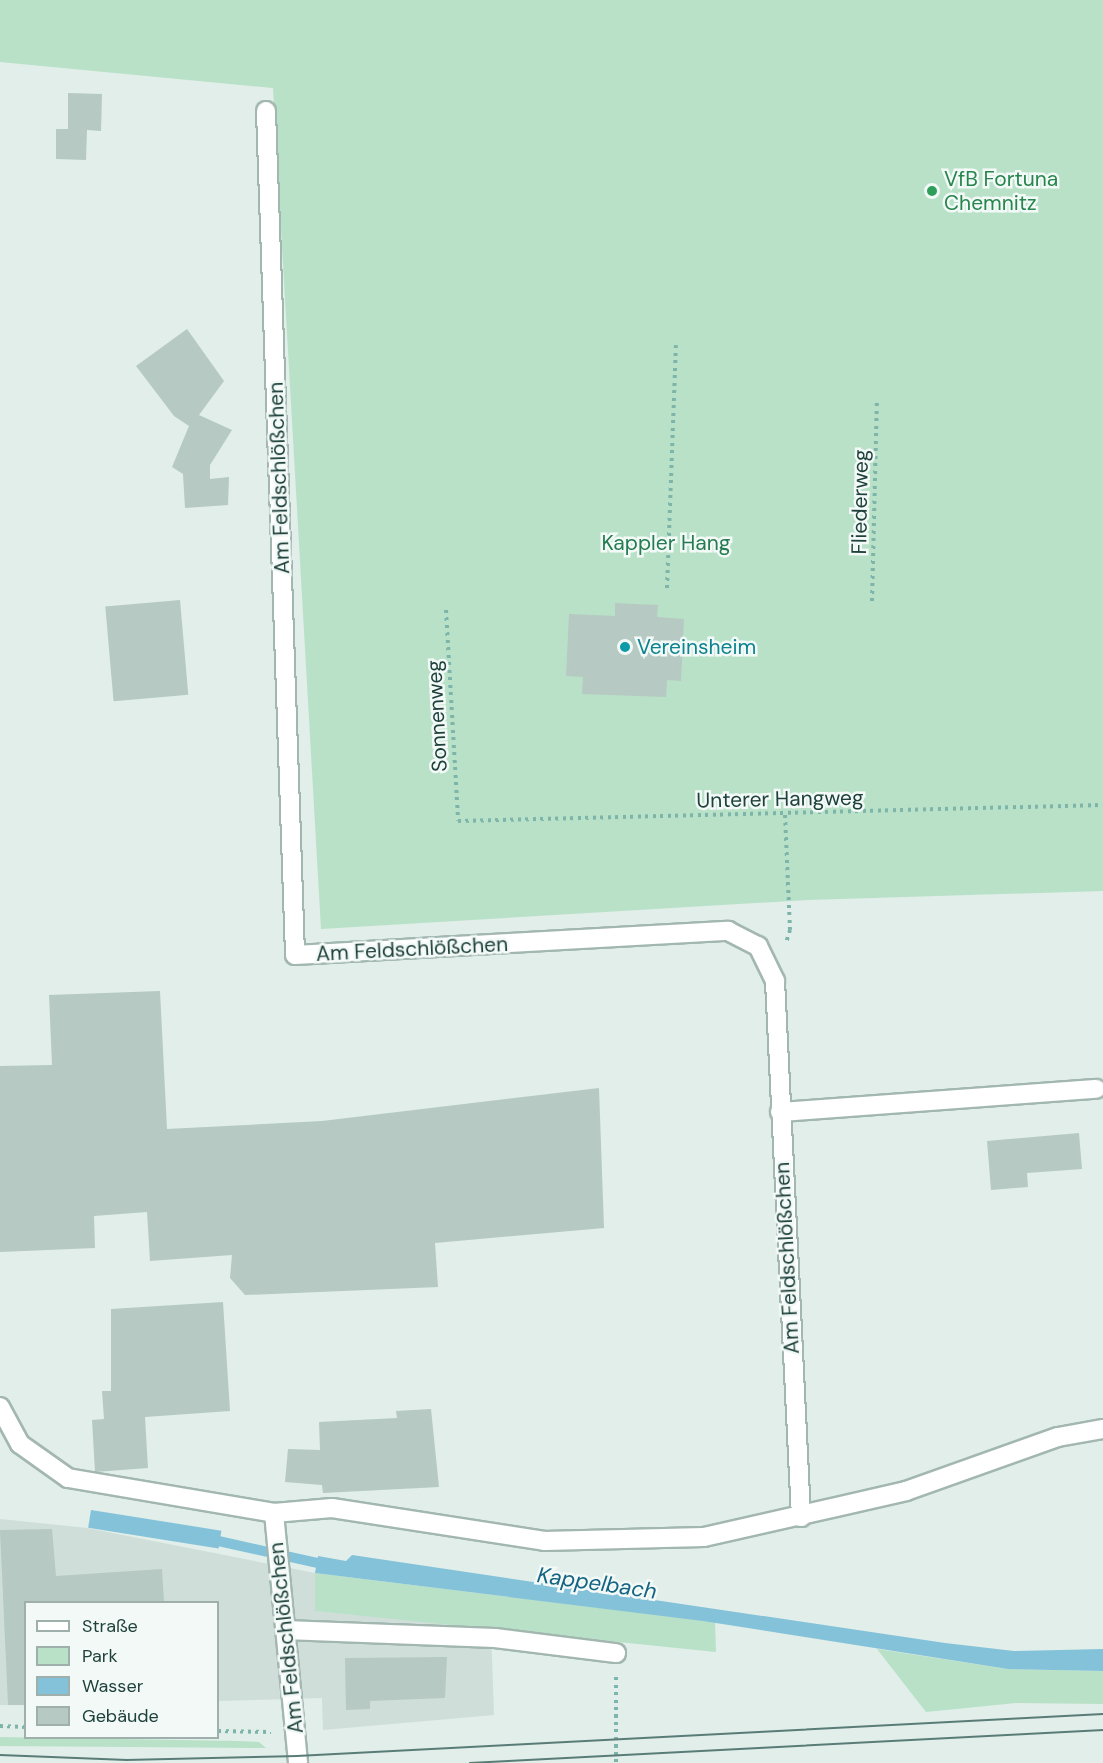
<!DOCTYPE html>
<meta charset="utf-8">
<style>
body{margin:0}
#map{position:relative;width:1103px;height:1763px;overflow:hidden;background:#e1eee9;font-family:"DM Sans",sans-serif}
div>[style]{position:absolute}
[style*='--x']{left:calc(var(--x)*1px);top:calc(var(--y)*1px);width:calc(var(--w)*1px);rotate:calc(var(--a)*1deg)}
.built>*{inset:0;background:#cfded9}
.green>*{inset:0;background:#b8e1c8}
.water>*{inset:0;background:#83c2d9;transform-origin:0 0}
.stream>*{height:10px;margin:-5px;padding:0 5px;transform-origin:5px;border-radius:5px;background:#83c2d9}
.building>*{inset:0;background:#b6c9c3;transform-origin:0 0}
.path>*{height:4px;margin-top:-2px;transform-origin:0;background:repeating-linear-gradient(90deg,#7eb5aa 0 3px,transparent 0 7.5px)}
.roads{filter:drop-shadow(2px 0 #a3b7b1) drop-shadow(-2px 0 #a3b7b1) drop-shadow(0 2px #a3b7b1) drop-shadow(0 -2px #a3b7b1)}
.minor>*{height:18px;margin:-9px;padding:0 9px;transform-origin:9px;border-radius:9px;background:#fff}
.tram>*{height:1.5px;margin:-0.75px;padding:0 0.75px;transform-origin:0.75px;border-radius:0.75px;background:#5a7c77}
.dots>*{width:16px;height:16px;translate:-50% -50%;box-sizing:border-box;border:3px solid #f2f9f7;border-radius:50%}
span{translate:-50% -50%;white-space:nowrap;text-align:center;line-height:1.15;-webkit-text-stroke:5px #f2f9f7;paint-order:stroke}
.leisure-label{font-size:21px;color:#27864d}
.left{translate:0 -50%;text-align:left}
.street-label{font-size:21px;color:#1f413b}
.park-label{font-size:21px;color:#257c50}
.culture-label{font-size:21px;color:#0d838f}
.water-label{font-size:22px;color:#136483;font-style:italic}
.legend{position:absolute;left:24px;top:1601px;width:195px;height:138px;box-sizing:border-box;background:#f2f9f7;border:2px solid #9eafac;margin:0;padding:8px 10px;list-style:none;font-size:18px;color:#1f413b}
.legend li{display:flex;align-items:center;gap:12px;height:30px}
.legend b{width:30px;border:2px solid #9eafac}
</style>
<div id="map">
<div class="built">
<i style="clip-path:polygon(0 1519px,87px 1528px,315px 1573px,316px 1611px,491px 1628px,494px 1715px,323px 1730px,322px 1698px,218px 1701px,218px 1602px,26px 1602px,25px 1705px,0 1705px)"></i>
</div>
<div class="green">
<i style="clip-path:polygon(0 0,1103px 0,1103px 891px,808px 900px,321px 929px,273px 88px,0 62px)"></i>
<i style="clip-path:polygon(315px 1573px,715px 1622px,716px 1652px,315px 1611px)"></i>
<i style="clip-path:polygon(877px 1649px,1008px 1669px,1103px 1671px,1103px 1704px,1016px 1703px,926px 1712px)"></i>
<i style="clip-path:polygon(0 1737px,237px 1741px,259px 1742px,266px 1748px,0 1746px)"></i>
</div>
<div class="water">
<i style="left:91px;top:1510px;width:132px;height:18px;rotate:9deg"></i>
<i style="clip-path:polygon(352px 1555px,945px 1643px,1014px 1651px,1103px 1649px,1103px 1671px,1008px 1669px,703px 1621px,315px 1573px,318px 1556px,346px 1561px)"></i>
</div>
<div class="stream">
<i style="--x:205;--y:1538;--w:125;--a:12.5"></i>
</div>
<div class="building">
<i style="clip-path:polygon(68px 93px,102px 94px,101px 131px,87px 130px,86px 160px,56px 159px,56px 129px,68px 129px)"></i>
<i style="clip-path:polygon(187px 329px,224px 381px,199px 415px,232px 430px,210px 465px,210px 479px,229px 477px,228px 505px,185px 508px,183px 474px,172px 467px,189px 426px,174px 416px,136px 366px)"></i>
<i style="left:180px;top:600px;width:95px;height:75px;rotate:85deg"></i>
<i style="clip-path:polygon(615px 603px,658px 605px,657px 617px,684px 619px,681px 681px,667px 680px,666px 697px,582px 694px,583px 677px,566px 676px,569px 614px,615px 616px)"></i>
<i style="clip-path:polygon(160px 991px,167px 1129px,322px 1121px,599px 1088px,604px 1228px,435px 1243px,438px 1287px,245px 1295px,230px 1278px,232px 1255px,150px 1261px,147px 1212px,94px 1216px,95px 1248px,0 1252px,0 1066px,52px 1065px,49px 995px)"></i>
<i style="clip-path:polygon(1079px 1133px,1082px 1169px,1027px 1173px,1028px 1187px,991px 1190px,987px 1141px)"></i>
<i style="clip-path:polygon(223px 1302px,230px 1411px,145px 1417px,148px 1468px,95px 1472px,92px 1420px,104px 1419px,102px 1391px,111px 1391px,111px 1309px)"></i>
<i style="clip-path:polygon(431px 1409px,439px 1487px,323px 1493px,322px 1485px,285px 1482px,288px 1449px,320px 1450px,319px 1422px,397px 1418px,396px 1411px)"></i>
<i style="clip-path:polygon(52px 1529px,56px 1576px,162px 1569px,164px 1602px,26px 1602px,26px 1705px,8px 1705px,0 1530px)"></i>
<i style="clip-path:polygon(447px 1657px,445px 1698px,370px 1701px,370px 1709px,346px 1710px,345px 1658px)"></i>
</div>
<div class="path">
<i style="--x:667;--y:588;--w:243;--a:-87.9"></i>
<i style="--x:872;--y:601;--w:198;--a:-88.6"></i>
<i style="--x:446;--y:610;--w:211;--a:86.7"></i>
<i style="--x:458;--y:821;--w:645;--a:-1.42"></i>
<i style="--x:785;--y:815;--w:115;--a:87.5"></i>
<i style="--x:790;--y:930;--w:14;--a:107"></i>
<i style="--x:616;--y:1677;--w:86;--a:90"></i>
<i style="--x:0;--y:1726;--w:26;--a:2"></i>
<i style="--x:218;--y:1731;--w:53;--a:1.1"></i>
</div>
<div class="roads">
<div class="minor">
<i style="--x:266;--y:111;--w:844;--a:88.03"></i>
<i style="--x:295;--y:955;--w:434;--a:-3.2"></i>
<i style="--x:728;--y:931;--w:34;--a:27"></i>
<i style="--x:758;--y:946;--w:39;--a:64"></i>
<i style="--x:775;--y:981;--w:537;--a:87.22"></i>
<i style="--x:780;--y:1112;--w:317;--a:-4.2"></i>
<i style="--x:0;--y:1407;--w:42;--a:61.6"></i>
<i style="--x:20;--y:1444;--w:59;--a:35.3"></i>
<i style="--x:68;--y:1478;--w:209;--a:9.6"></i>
<i style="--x:274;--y:1513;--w:58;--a:-4.9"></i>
<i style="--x:332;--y:1508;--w:215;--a:8.8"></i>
<i style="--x:544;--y:1541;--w:160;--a:-1.4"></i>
<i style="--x:704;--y:1537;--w:207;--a:-12.8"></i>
<i style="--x:906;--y:1491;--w:161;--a:-19.6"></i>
<i style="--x:1058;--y:1437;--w:46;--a:-10.1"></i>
<i style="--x:274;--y:1513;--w:251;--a:84.5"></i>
<i style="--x:285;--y:1630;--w:210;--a:2.2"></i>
<i style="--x:495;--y:1638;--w:122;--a:7.1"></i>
</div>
</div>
<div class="tram">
<i style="--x:0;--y:1755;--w:127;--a:2.3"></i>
<i style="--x:127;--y:1760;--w:170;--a:-1.3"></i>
<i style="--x:297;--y:1756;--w:807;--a:-2.98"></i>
<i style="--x:470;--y:1763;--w:634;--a:-2.98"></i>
</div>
<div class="dots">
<i style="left:932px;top:191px;background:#2e9e5b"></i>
<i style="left:625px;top:647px;background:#0f9aa8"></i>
</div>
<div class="leisure-label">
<span class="left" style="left:944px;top:191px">VfB Fortuna<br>Chemnitz</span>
</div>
<div class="street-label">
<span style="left:279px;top:478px;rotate:-92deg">Am Feldschlößchen</span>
<span style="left:860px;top:502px;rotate:-89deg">Fliederweg</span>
<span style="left:437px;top:716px;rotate:-93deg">Sonnenweg</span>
<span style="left:780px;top:799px;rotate:-1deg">Unterer Hangweg</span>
<span style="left:412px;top:949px;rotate:-3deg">Am Feldschlößchen</span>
<span style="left:787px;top:1258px;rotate:-93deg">Am Feldschlößchen</span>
<span style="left:286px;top:1638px;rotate:-96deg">Am Feldschlößchen</span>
</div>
<div class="park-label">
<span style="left:666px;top:543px">Kappler Hang</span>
</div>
<div class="culture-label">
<span class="left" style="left:637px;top:647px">Vereinsheim</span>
</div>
<div class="water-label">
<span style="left:597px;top:1583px;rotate:8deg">Kappelbach</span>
</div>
<ul class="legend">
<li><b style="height:8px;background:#fff"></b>Straße</li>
<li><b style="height:16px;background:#b8e1c8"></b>Park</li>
<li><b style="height:16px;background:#83c2d9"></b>Wasser</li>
<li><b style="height:16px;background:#b6c9c3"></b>Gebäude</li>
</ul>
</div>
